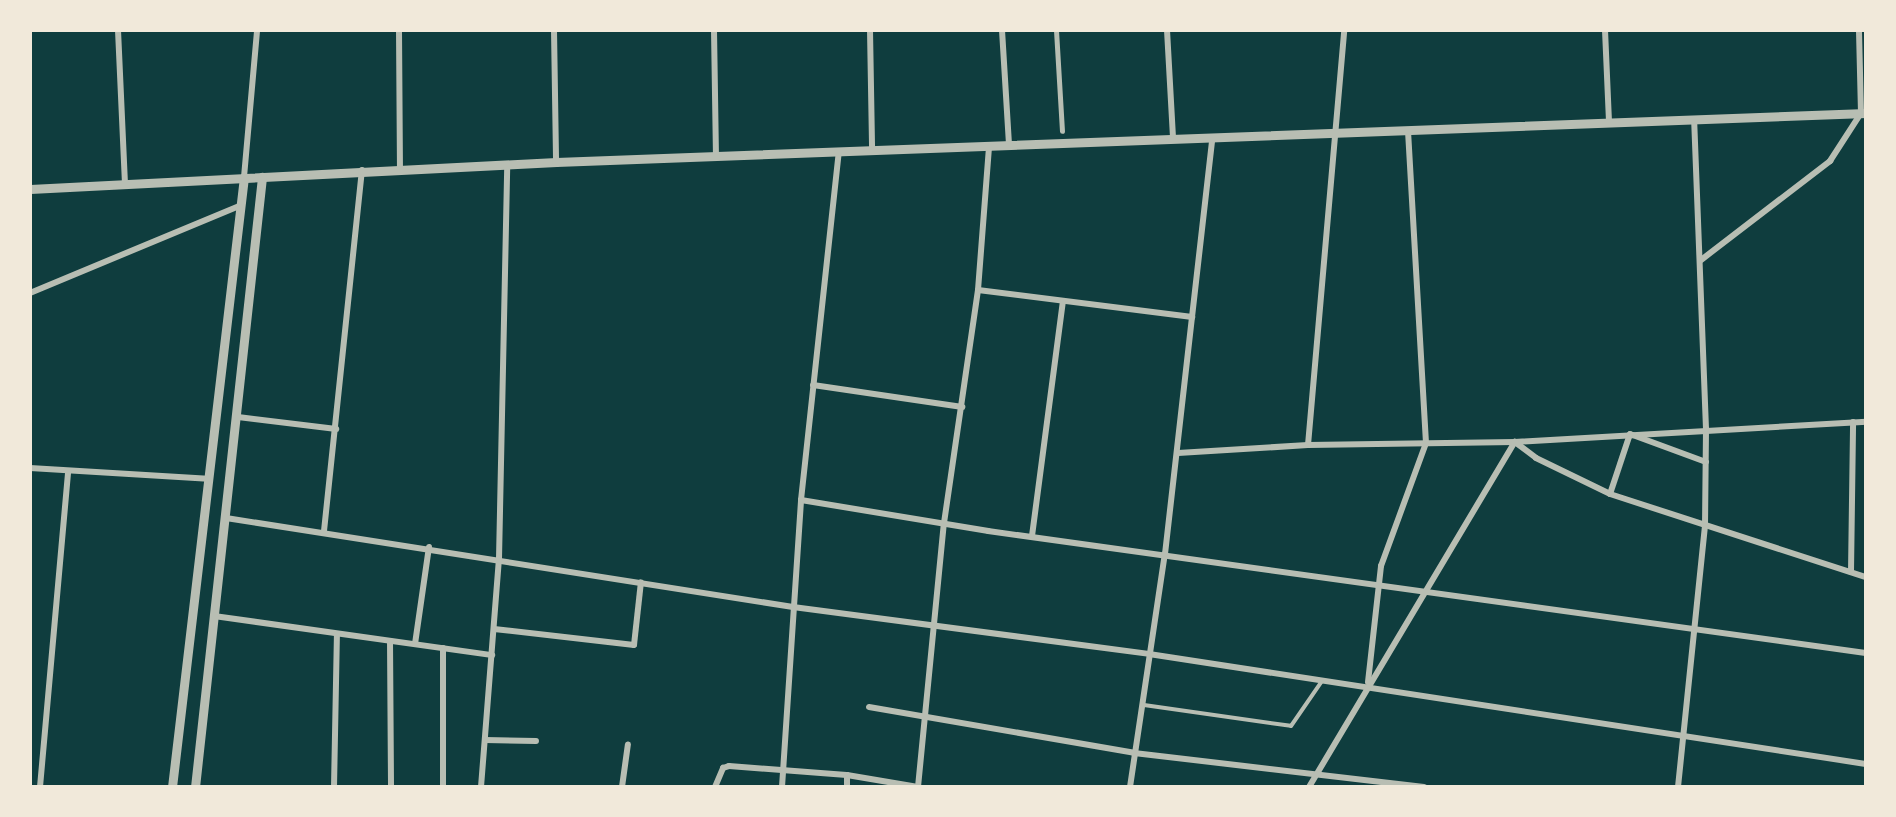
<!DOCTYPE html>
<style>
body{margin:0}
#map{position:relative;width:1896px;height:817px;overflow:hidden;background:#0f3d3e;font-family:"Titillium Web",sans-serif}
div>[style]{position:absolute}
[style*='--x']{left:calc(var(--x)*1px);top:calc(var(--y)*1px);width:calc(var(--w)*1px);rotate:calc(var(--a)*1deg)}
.service>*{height:4px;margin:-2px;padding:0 2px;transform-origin:2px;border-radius:2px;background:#b8beb3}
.pedestrian>*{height:5px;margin:-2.5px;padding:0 2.5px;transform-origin:2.5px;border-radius:2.5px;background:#b8beb3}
.minor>*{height:6px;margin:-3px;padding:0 3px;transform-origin:3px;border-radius:3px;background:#b8beb3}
.tertiary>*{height:9px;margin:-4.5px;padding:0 4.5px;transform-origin:4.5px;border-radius:4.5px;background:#b8beb3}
span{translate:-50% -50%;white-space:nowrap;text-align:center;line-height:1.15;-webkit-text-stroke:8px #f1e9da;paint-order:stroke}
.frame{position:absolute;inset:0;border:32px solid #f1e9da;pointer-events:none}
</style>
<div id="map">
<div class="service">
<i style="--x:1144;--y:705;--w:148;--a:8.1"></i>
<i style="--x:1291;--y:726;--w:55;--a:-55.4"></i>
</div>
<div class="pedestrian">
<i style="--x:1056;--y:30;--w:101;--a:86.6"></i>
</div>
<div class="minor">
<i style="--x:118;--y:30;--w:154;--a:87.4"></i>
<i style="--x:399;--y:30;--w:139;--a:89.6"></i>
<i style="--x:554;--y:30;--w:132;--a:89.1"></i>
<i style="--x:714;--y:30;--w:127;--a:89.1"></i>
<i style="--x:870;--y:30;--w:120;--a:89"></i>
<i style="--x:1002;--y:30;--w:115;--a:86.5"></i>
<i style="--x:1167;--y:30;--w:109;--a:86.8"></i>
<i style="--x:1605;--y:30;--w:92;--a:87.5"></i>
<i style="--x:244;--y:177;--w:148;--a:-84.9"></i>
<i style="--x:1701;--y:260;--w:163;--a:-37.5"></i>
<i style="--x:1830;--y:161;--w:57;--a:-57.1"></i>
<i style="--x:1861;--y:113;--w:83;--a:-91.4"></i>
<i style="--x:978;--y:290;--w:216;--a:7.2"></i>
<i style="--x:30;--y:293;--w:226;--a:-22.6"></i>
<i style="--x:813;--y:385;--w:151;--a:8.4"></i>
<i style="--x:238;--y:417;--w:99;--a:7"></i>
<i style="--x:1308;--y:445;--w:417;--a:-85"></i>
<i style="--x:1178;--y:453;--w:130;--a:-3.5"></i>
<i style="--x:1308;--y:445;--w:207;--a:-0.8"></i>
<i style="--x:1515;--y:442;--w:352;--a:-3.3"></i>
<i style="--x:30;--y:468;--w:178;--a:3.5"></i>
<i style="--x:1610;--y:494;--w:63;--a:-71.6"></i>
<i style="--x:1630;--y:434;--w:81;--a:20.2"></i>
<i style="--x:801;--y:500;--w:190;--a:9.4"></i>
<i style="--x:988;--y:531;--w:886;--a:7.91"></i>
<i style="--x:226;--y:518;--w:574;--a:8.92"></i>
<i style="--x:793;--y:607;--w:359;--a:7.5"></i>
<i style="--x:1149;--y:654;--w:725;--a:8.72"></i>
<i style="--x:324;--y:531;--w:363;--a:-84"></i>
<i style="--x:1032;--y:536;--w:237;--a:-82.5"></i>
<i style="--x:1851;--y:572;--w:150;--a:-89.2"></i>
<i style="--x:214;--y:616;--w:281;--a:8"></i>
<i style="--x:494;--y:629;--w:141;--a:6.5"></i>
<i style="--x:634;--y:645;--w:63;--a:-83.7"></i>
<i style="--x:390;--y:641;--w:146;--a:89.6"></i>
<i style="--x:415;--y:644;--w:98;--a:-81.8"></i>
<i style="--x:1368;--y:682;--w:117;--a:-83.6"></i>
<i style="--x:1381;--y:566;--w:131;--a:-69.9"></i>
<i style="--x:1426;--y:443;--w:313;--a:-93.3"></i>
<i style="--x:869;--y:707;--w:269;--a:9.8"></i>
<i style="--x:1134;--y:753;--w:292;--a:6.7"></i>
<i style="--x:485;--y:740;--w:51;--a:1.1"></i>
<i style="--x:847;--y:775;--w:12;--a:90"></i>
<i style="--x:40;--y:787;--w:317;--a:-84.9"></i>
<i style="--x:334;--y:787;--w:153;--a:-88.9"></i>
<i style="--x:443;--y:787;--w:139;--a:-90"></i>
<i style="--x:481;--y:787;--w:229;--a:-85.5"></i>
<i style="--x:499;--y:559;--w:393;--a:-88.8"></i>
<i style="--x:622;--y:787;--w:43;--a:-82.1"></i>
<i style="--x:715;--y:787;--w:21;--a:-67"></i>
<i style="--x:723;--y:768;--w:6;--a:-18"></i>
<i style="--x:729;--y:766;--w:118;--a:4.4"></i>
<i style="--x:847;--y:775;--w:72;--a:9.6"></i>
<i style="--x:918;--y:787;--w:265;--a:-84.4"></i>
<i style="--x:944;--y:523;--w:235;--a:-81.7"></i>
<i style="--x:978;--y:290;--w:143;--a:-85.6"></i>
<i style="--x:782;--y:787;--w:288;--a:-86.2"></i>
<i style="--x:801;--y:500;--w:350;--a:-83.8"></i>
<i style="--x:1130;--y:787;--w:236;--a:-81.5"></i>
<i style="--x:1165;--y:554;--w:418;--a:-83.5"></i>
<i style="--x:1309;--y:787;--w:402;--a:-59.2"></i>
<i style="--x:1515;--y:442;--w:26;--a:37"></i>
<i style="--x:1536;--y:458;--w:82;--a:25.9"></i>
<i style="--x:1610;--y:494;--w:269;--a:18"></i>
<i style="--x:1678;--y:787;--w:262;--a:-84.1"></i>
<i style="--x:1705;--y:526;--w:97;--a:-89.4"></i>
<i style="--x:1706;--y:429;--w:309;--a:-92.2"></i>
</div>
<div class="tertiary">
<i style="--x:30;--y:189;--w:527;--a:-2.94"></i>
<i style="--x:556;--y:162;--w:1311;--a:-2.14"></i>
<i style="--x:172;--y:787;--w:614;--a:-83.27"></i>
<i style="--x:195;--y:787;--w:614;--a:-83.73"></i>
</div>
<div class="frame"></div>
</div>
